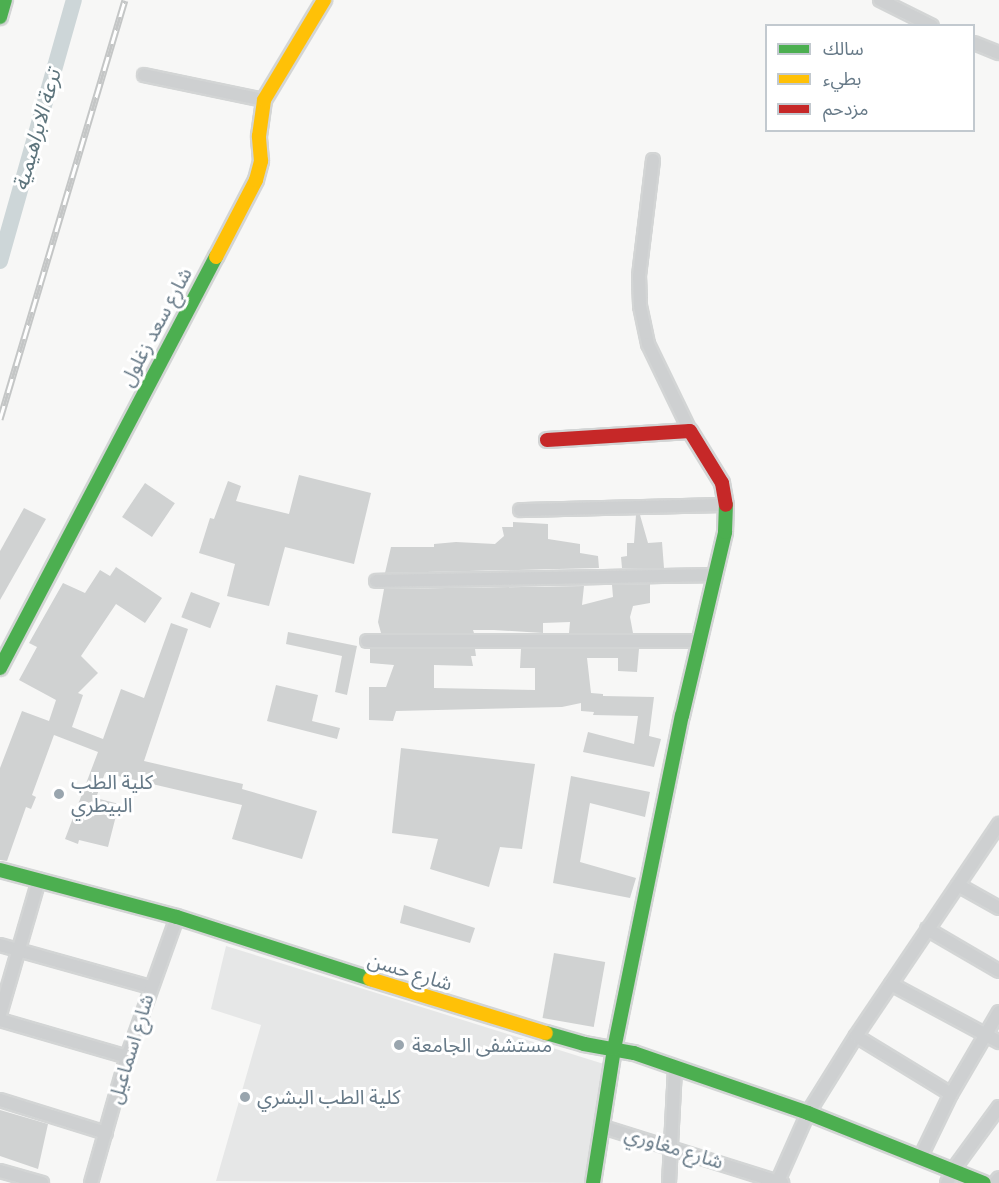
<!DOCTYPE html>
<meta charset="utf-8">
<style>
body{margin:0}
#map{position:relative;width:999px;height:1183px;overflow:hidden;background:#f7f7f6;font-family:Cabin,"Noto Sans Arabic",sans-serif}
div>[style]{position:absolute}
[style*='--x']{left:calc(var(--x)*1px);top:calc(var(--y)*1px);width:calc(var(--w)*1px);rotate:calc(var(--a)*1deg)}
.built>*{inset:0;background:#e6e7e7}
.canal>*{height:16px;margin:-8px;padding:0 8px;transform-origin:8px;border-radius:8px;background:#cdd6d8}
.building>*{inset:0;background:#d0d2d2;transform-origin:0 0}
.roads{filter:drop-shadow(2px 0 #d3d5d5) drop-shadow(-2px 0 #d3d5d5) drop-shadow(0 2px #d3d5d5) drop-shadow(0 -2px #d3d5d5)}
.street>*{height:12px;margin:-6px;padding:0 6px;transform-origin:6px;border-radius:6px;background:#ced0d1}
.fast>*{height:14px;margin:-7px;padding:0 7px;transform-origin:7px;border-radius:7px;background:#4caf50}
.slow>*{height:14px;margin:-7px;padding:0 7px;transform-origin:7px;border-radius:7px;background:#ffc107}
.jam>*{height:14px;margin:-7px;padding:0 7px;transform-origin:7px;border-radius:7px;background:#c62828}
.rail>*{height:7px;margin-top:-3.5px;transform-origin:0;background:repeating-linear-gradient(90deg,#fff 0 14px,#c4c6c6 0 28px);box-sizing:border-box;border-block:2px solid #c4c6c6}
.dots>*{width:16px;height:16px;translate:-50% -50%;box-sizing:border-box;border:3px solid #fff;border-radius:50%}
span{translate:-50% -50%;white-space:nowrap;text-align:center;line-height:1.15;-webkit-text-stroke:6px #fff;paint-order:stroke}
.street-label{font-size:20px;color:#667987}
.poi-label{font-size:20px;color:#667987}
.left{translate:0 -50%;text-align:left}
.water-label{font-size:21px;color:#5d747c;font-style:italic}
.legend{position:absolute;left:765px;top:24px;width:210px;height:108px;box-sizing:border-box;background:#fff;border:2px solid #c2c9cf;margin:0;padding:8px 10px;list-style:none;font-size:18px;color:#667987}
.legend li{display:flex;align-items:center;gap:12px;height:30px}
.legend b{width:30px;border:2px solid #c2c9cf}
</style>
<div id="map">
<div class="built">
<i style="clip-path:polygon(226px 946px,607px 1065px,586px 1183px,216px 1181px,261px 1025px,211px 1009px)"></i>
</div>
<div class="canal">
<i style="--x:0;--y:261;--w:271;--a:-74.2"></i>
</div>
<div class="building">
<i style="clip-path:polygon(299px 475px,371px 493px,354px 564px,285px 547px,269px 606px,227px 596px,235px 564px,199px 553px,210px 518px,214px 519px,228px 481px,241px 486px,236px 501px,289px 514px)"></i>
<i style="left:145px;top:483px;width:36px;height:41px;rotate:34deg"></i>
<i style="clip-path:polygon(24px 508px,46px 519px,0 600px,0 551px)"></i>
<i style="clip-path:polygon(636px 515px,640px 515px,648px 543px,662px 542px,664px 568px,622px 568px,621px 557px,627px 556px,627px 543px,634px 543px)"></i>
<i style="clip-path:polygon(513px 522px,548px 524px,548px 539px,580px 544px,580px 553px,598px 556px,599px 568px,385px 573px,391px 547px,434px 547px,434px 544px,456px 542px,495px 544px,504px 536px,502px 527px,513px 527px)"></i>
<i style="clip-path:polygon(116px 567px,162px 598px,145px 623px,116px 604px,81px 656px,98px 673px,78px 693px,83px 695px,72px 727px,103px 739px,121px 689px,144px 698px,171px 623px,188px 629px,144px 761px,243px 784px,242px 789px,317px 811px,302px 859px,232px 839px,242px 805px,105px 773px,96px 798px,119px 804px,108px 847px,79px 840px,78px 844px,65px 839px,98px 752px,54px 735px,32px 795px,36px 797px,31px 809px,26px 807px,7px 861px,0 860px,0 768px,22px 711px,49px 721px,56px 700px,19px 680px,37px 647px,29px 643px,63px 583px,85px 593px,100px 570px,110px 576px)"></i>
<i style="clip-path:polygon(650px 584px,650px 603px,633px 606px,630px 617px,633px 633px,569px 633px,570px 622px,543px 623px,543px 633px,494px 630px,473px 630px,474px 633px,381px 633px,378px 622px,384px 589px,584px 586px,582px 605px,613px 597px,612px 585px)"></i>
<i style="left:191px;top:592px;width:31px;height:27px;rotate:21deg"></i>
<i style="clip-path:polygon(288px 632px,357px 646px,347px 695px,335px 692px,342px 656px,286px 644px)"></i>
<i style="clip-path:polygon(370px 649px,475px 649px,476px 656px,471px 656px,473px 666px,434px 665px,434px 688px,535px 690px,535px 668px,520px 668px,521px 649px,639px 649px,637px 672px,618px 671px,618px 658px,587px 658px,591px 693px,603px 694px,603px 696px,654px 697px,649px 736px,661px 739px,654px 767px,583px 752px,588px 732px,634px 744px,638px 716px,593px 715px,594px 712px,581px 711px,581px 703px,562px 707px,396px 711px,393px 721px,369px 720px,369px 687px,386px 687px,394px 665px,370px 663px)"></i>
<i style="clip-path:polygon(276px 685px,318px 695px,312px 721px,340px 728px,337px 739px,267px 721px)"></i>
<i style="clip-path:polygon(401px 748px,535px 764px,522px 849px,500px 847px,489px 887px,430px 869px,438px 839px,392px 833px)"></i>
<i style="clip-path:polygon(571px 776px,650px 792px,645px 817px,590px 803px,580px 862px,636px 878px,630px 898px,553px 883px)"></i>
<i style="clip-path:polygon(404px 905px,475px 928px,470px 943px,400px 923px)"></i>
<i style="left:554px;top:953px;width:52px;height:66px;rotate:10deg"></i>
<i style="clip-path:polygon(0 1110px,48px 1124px,38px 1169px,0 1156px)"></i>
</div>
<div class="roads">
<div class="street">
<i style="--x:880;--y:0;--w:58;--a:26.6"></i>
<i style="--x:974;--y:43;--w:27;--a:22"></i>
<i style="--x:144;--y:75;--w:123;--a:11.8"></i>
<i style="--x:653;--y:160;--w:117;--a:96.9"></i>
<i style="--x:639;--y:276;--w:30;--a:88"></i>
<i style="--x:640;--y:306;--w:39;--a:78"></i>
<i style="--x:648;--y:344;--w:97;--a:64.2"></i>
<i style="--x:520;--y:510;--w:206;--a:-1.4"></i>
<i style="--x:376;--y:581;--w:339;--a:-1"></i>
<i style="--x:367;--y:641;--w:333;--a:0"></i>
<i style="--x:958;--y:885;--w:47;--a:29.3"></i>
<i style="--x:927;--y:929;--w:83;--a:30.3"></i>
<i style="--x:0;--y:945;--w:156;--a:15.6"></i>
<i style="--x:891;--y:984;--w:123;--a:28.2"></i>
<i style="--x:0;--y:1014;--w:140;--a:-73.8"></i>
<i style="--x:0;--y:1020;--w:132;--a:16.2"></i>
<i style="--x:856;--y:1036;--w:111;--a:31.4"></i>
<i style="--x:0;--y:1100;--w:111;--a:17.3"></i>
<i style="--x:603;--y:1127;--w:188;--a:17.4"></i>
<i style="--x:920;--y:1158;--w:71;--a:-64.2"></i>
<i style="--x:951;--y:1094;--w:95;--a:-59.7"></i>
<i style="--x:0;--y:1171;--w:44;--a:15.9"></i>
<i style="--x:91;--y:1183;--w:131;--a:-74.1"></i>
<i style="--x:127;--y:1057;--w:149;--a:-70.3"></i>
<i style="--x:669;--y:1183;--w:115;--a:-87"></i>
<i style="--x:777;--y:1183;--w:77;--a:-66.1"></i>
<i style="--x:808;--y:1113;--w:91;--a:-58.1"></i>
<i style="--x:856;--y:1036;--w:256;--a:-56"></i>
<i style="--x:947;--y:1183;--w:14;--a:-65"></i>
<i style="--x:953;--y:1170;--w:78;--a:-53.9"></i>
<i style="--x:995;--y:1183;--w:6;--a:-51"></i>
</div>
<div class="fast">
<i style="--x:0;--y:17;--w:18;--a:-74"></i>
<i style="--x:0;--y:668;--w:464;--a:-62.3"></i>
<i style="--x:0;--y:870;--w:183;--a:14.9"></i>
<i style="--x:177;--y:917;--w:203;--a:17.8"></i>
<i style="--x:546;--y:1033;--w:40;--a:16"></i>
<i style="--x:584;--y:1044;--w:51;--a:10.2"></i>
<i style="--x:634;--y:1053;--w:184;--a:19"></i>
<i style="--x:808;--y:1113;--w:189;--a:21.7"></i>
<i style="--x:593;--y:1183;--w:136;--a:-81.1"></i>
<i style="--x:614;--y:1049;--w:340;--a:-78.5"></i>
<i style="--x:682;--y:716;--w:189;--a:-76.8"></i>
<i style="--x:725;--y:532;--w:27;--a:-88"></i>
</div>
<div class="slow">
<i style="--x:216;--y:257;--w:87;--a:-62.5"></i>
<i style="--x:256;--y:180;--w:20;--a:-75"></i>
<i style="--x:261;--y:161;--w:25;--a:-95"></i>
<i style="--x:259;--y:136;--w:36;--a:-82"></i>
<i style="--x:264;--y:100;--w:117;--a:-59"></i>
<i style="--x:370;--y:979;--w:184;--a:17.1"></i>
</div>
<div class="jam">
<i style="--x:547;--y:440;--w:143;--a:-3.6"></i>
<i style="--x:690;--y:431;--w:61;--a:58.4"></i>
<i style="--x:722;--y:483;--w:22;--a:80"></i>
</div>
</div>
<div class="rail">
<i style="--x:0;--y:419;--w:437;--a:-73.4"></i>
</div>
<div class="dots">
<i style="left:59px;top:794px;background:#99a5ae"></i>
<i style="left:399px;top:1045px;background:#99a5ae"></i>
<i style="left:245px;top:1097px;background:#99a5ae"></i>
</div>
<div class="street-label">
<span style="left:156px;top:327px;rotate:-62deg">شارع سعد زغلول</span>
<span style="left:410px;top:972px;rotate:17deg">شارع حسن</span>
<span style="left:131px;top:1049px;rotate:-73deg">شارع اسماعيل</span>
<span style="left:674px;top:1148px;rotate:17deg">شارع مغاوري</span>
</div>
<div class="poi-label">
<span class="left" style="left:71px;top:794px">كلية الطب<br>البيطري</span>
<span class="left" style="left:412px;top:1045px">مستشفى الجامعة</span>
<span class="left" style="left:257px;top:1097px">كلية الطب البشري</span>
</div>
<div class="water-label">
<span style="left:37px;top:130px;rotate:-74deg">ترعة الابراهيمية</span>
</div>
<ul class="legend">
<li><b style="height:8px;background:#4caf50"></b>سالك</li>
<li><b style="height:8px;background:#ffc107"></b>بطيء</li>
<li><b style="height:8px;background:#c62828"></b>مزدحم</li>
</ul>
</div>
